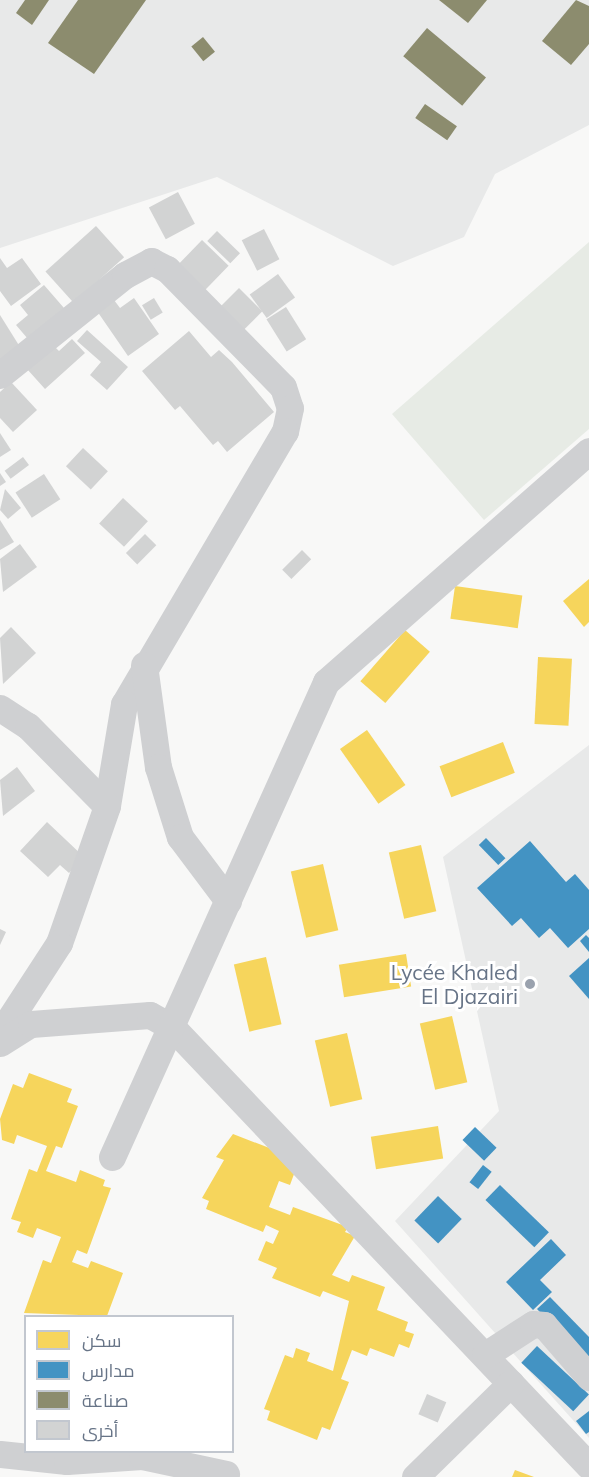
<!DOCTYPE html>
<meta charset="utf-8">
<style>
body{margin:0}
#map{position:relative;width:589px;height:1477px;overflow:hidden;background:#f8f8f7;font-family:Mulish,Cairo,sans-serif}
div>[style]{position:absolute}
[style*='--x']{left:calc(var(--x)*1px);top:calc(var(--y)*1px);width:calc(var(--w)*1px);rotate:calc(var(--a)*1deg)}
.built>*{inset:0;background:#e8e9e9}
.green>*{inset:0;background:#e7ebe5}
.homes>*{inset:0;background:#f6d55c;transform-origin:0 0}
.schools>*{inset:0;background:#4393c3;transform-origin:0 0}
.industry>*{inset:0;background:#8c8c6e;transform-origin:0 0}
.building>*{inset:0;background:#d2d3d3;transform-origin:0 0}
.minor>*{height:27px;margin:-13.5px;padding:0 13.5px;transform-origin:13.5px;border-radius:13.5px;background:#cfd0d2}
.dots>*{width:16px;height:16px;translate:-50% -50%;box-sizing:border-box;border:3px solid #fff;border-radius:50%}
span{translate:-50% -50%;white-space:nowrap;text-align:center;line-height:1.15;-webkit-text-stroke:6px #fff;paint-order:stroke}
.poi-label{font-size:21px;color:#677487}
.right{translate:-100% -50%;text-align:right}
.legend{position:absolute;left:24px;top:1315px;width:210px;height:138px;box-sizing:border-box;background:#fff;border:2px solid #c2c7cf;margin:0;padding:8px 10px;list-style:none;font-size:18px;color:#677487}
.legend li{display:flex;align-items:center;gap:12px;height:30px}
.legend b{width:30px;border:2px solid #c2c7cf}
</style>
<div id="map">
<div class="built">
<i style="clip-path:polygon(0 0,589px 0,589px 125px,495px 174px,464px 237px,393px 266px,217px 177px,0 248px)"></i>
<i style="clip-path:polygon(589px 745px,589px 1438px,395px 1221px,499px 1111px,443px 857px)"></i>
</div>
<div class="green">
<i style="clip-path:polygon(589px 242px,589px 429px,484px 520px,392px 414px)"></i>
</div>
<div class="homes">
<i style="clip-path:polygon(589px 579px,589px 622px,584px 627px,563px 601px)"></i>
<i style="left:455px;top:586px;width:68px;height:33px;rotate:8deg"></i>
<i style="left:405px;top:630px;width:33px;height:68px;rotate:41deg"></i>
<i style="left:538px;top:657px;width:34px;height:67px;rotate:3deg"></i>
<i style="left:367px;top:730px;width:67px;height:33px;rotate:55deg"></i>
<i style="left:503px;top:742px;width:33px;height:68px;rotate:69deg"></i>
<i style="left:421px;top:845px;width:68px;height:33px;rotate:77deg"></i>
<i style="left:323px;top:864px;width:68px;height:33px;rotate:77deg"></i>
<i style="left:406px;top:954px;width:33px;height:68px;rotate:81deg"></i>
<i style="left:266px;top:957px;width:69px;height:33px;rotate:77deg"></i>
<i style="left:452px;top:1016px;width:68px;height:33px;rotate:77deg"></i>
<i style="left:347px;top:1033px;width:68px;height:33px;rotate:77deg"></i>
<i style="clip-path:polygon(29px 1073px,72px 1089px,67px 1102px,78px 1106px,62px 1148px,56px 1146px,46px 1171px,76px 1182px,80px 1170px,105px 1180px,103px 1186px,111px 1188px,87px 1254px,77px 1250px,72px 1262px,88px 1268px,91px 1261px,123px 1273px,107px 1316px,24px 1313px,43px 1260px,51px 1263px,61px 1237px,37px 1228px,33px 1238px,17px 1232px,21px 1222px,11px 1219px,29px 1169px,37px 1172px,47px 1146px,17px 1135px,14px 1144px,2px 1140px,0 1119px,13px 1084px,23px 1088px)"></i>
<i style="left:438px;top:1126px;width:33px;height:68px;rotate:81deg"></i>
<i style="clip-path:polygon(233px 1134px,290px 1156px,297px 1166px,290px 1185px,279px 1181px,269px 1207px,290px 1215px,293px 1207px,348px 1227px,345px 1232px,355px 1236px,332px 1275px,349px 1282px,352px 1275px,385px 1287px,377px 1310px,408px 1322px,405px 1331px,414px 1334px,409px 1348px,399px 1344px,394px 1357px,370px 1348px,367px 1356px,352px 1350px,341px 1379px,349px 1382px,330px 1430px,322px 1427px,317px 1440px,267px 1420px,270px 1411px,264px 1409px,285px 1355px,293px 1358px,296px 1348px,310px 1353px,307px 1361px,333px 1371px,349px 1301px,323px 1291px,320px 1297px,272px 1278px,277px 1268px,258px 1260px,266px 1241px,273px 1244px,279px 1231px,266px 1225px,263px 1232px,206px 1209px,209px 1201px,202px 1198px,224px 1160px,216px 1157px)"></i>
<i style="clip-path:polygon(515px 1470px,534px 1477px,512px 1477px)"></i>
</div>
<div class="schools">
<i style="left:486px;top:838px;width:28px;height:10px;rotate:46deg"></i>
<i style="clip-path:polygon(530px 841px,566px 882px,575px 874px,589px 890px,589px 929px,568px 948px,550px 928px,539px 938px,521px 918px,512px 926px,477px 888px)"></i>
<i style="clip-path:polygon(586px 935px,589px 938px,589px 952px,580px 941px)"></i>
<i style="clip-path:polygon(589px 958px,589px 999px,569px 976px)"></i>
<i style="left:475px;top:1127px;width:30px;height:18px;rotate:44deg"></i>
<i style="left:483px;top:1165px;width:11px;height:22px;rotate:38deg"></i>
<i style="left:500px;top:1185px;width:68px;height:21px;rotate:44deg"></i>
<i style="left:438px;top:1196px;width:33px;height:34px;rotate:44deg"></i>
<i style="clip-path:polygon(551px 1239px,566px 1255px,540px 1280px,552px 1292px,533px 1310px,506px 1282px)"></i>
<i style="clip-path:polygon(550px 1297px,589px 1337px,589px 1364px,537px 1309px)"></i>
<i style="left:537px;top:1346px;width:71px;height:23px;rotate:43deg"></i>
<i style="clip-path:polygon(589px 1411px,589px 1432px,586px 1434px,576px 1421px)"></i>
</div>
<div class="industry">
<i style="clip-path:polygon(25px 0,49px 0,32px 25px,16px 13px)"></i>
<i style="clip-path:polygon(78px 0,146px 0,94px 74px,48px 43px)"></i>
<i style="clip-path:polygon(439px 0,487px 0,468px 23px)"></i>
<i style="clip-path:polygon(576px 0,589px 6px,589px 44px,571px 65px,542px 41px)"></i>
<i style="left:427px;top:28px;width:77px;height:37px;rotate:40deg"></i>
<i style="left:203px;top:37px;width:19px;height:15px;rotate:51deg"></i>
<i style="left:425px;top:104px;width:39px;height:17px;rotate:35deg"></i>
</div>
<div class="building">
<i style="left:178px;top:192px;width:36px;height:33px;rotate:62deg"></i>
<i style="left:96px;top:226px;width:42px;height:68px;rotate:48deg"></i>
<i style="left:264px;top:229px;width:34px;height:25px;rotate:63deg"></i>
<i style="left:217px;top:231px;width:32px;height:14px;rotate:44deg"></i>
<i style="left:202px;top:240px;width:37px;height:45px;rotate:44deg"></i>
<i style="clip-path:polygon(0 258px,7px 268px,22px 258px,41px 284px,11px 306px,0 291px)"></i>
<i style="left:278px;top:274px;width:29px;height:35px;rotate:54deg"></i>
<i style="clip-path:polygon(44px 285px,64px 308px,28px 339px,16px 325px,28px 315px,20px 305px)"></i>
<i style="left:239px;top:288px;width:33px;height:40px;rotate:45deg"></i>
<i style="clip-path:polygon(134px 298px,159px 334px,128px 356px,97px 311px,114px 300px,120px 308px)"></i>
<i style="left:154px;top:298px;width:17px;height:14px;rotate:59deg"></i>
<i style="left:286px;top:307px;width:38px;height:23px;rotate:58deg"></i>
<i style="clip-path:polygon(0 315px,20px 347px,0 360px)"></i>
<i style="clip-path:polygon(87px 330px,128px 367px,107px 390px,90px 375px,101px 362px,77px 341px)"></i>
<i style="clip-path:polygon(189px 331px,211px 357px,219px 350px,232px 362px,274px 412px,227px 452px,218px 441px,213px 445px,180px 406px,175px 410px,142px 371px)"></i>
<i style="clip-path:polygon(72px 339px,85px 353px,45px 389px,27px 369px,53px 345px,59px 351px)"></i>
<i style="clip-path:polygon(11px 382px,37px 410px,13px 432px,0 418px,0 392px)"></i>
<i style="clip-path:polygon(0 433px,11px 450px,0 457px)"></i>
<i style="left:83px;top:448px;width:34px;height:25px;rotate:43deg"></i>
<i style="left:23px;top:457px;width:10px;height:23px;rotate:53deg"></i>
<i style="clip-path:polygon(0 473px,6px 482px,0 486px)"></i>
<i style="left:44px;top:474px;width:30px;height:34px;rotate:57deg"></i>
<i style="clip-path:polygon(5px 489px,21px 508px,8px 519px,0 510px)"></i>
<i style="left:123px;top:498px;width:34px;height:35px;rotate:43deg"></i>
<i style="clip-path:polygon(0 520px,14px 542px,0 550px)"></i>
<i style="left:145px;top:534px;width:16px;height:27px;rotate:45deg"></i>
<i style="clip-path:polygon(20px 544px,37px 567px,3px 592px,0 559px)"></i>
<i style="left:302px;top:550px;width:13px;height:28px;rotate:45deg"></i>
<i style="clip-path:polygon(11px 627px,36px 653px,3px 684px,0 638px)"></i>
<i style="clip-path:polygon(17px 767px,35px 791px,3px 816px,0 780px)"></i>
<i style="clip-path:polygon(47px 822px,84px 857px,69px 873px,60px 865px,48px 877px,20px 851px)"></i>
<i style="clip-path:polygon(0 929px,6px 932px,0 945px)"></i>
<i style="left:427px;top:1394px;width:21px;height:22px;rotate:23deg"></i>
</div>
<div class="minor">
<i style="--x:0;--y:375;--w:160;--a:-38.7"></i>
<i style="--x:125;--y:275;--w:30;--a:-28"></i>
<i style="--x:151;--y:261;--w:18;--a:27"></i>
<i style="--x:167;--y:269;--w:165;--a:45.5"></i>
<i style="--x:283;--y:387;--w:22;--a:72"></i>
<i style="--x:290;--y:408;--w:24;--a:102"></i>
<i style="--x:285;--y:431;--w:317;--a:120.5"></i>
<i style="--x:124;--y:704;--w:103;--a:99.5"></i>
<i style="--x:107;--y:806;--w:145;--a:109.3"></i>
<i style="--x:59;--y:943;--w:108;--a:123"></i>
<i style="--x:144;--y:665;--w:103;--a:82.2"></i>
<i style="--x:158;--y:767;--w:73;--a:72.6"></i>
<i style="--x:180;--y:837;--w:80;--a:53.1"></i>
<i style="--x:0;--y:708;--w:33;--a:33"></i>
<i style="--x:28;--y:726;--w:112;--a:45.4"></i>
<i style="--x:0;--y:1043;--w:36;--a:-32"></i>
<i style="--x:31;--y:1024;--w:119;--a:-4.3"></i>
<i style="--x:150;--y:1015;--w:25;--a:29"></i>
<i style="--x:172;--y:1027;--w:605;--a:46.47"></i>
<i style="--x:112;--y:1157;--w:521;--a:-65.75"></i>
<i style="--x:326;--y:682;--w:350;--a:-41.3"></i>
<i style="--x:485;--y:1355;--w:57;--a:-32.9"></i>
<i style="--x:533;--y:1324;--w:11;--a:5"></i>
<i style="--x:544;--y:1325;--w:69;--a:49.1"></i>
<i style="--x:0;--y:1454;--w:67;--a:6"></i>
<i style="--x:67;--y:1461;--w:75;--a:-3.8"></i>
<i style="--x:142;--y:1456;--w:86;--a:12.1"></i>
<i style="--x:415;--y:1477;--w:134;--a:-44.4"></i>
</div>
<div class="dots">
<i style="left:530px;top:984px;background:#9aa2ae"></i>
</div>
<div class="poi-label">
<span class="right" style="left:518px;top:984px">Lycée Khaled<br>El Djazairi</span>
</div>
<ul class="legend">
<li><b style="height:16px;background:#f6d55c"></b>سكن</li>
<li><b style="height:16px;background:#4393c3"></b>مدارس</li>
<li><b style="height:16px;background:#8c8c6e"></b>صناعة</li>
<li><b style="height:16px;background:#d2d3d3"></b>أخرى</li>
</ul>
</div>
